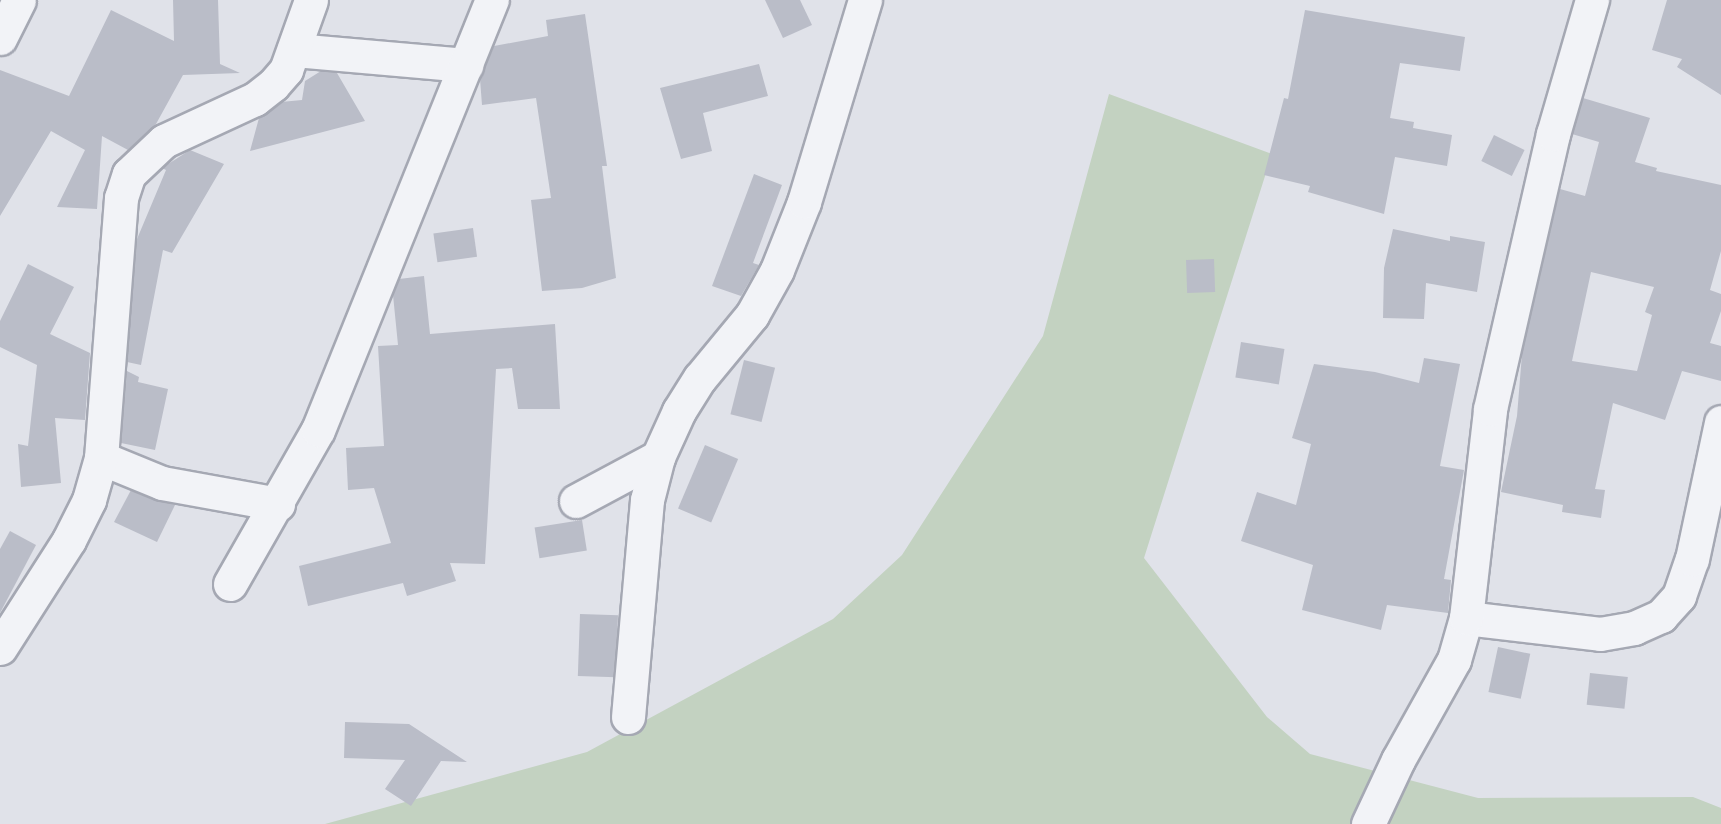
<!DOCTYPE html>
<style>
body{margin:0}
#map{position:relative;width:1721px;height:824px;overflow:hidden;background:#e0e2e9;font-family:"DM Sans",sans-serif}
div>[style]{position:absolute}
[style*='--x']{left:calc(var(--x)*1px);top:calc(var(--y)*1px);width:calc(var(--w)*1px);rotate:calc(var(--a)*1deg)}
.green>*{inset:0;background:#c3d2c1}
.building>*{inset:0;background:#babdc8;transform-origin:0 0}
.roads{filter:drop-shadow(2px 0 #a5a8b3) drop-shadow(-2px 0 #a5a8b3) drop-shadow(0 2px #a5a8b3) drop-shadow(0 -2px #a5a8b3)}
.minor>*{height:33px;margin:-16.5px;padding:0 16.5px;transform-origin:16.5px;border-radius:16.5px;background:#f2f3f7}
span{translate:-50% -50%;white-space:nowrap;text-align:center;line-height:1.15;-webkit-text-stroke:6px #eff1f6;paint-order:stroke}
</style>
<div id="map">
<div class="green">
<i style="clip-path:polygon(1109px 94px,1272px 154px,1144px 558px,1267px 717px,1310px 754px,1478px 798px,1693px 797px,1721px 808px,1721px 824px,325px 824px,587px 752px,833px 619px,902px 555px,1043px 336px)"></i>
</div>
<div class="building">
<i style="clip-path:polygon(173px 0,218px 0,220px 64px,240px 73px,183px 75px,156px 124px,128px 150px,102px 136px,97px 209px,57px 207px,85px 150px,51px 131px,0 216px,0 70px,69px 96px,111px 10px,174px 41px)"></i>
<i style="clip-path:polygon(765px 0,800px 0,812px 25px,783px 38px)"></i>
<i style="clip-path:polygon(1667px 0,1721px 0,1721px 95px,1677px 67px,1682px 59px,1652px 50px)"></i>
<i style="clip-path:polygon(1305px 10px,1465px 37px,1460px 71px,1400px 63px,1390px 118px,1414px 122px,1413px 128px,1452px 135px,1447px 166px,1395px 157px,1384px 214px,1308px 192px,1310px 186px,1264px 175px,1284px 98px,1288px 99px)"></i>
<i style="clip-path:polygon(585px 14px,607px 166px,602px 166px,616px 278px,582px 288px,542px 291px,531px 200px,551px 198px,536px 98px,482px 105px,480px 79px,494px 46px,548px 36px,546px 20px)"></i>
<i style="clip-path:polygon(759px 64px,768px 96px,703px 113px,712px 151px,681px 159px,660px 88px)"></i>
<i style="clip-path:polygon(321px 71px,337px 73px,365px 121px,250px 151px,259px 118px,281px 102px,302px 100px,305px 81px)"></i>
<i style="clip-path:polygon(evenodd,1583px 98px,1650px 118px,1635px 162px,1657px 168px,1656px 171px,1721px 185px,1721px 251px,1710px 290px,1721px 294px,1721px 311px,1710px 343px,1721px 346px,1721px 381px,1682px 371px,1665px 420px,1613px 403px,1595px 489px,1605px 490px,1601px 518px,1562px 512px,1563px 505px,1501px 492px,1517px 416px,1522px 354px,1560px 189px,1585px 196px,1599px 142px,1572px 134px,1583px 98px,1591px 272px,1654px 287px,1645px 312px,1652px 315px,1637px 371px,1572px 361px,1591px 272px)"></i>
<i style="left:1494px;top:135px;width:34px;height:29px;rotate:26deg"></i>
<i style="clip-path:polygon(190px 150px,224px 164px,172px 253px,163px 250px,141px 365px,127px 362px,137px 239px,166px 170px,162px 168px)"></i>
<i style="clip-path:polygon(754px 174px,782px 185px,753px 263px,759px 265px,741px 296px,712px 286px)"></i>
<i style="left:473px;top:228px;width:29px;height:40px;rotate:82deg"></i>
<i style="clip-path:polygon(1393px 229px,1450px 241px,1450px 236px,1485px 242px,1477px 292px,1426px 283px,1424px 319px,1383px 318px,1384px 268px)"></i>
<i style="left:1214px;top:259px;width:33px;height:28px;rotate:88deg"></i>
<i style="clip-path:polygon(28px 264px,74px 287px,50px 334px,90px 353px,85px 420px,55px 418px,61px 483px,21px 487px,18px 444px,28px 446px,37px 365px,0 347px,0 321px)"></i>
<i style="clip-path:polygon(424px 276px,430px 334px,555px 324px,560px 409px,518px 409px,512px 368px,496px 369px,485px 564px,450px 563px,456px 581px,407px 596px,403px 583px,308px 606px,299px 566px,391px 543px,374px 488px,348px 490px,346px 448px,384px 446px,378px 346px,398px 345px,393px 295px,399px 279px)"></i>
<i style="left:1241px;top:342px;width:44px;height:36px;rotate:9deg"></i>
<i style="clip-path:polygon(1424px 358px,1460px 364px,1440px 466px,1464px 470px,1444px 579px,1451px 580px,1448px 613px,1387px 605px,1381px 630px,1302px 610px,1313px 565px,1241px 541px,1257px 492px,1296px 505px,1311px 444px,1292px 438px,1314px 364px,1375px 372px,1419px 383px)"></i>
<i style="left:744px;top:360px;width:32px;height:56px;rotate:14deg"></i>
<i style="clip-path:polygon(127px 371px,139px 377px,138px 382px,168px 389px,155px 450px,121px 443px)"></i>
<i style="left:705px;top:445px;width:36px;height:69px;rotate:23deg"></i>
<i style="clip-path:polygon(131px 490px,175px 505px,157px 542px,114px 522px)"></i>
<i style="left:582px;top:520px;width:31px;height:48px;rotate:81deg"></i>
<i style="clip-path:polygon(10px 531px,36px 545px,0 613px,0 549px)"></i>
<i style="left:580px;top:614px;width:38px;height:62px;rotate:2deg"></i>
<i style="left:1498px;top:647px;width:33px;height:46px;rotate:12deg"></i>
<i style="left:1590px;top:673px;width:38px;height:32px;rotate:6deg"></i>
<i style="clip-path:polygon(345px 722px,409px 724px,467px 762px,441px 761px,411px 806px,385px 789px,405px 760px,344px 758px)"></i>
</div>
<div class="roads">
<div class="minor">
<i style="--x:0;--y:38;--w:42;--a:-63.4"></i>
<i style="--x:294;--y:50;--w:173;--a:5"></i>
<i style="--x:101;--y:458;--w:66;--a:22.3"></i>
<i style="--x:162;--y:483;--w:118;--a:10.3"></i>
<i style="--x:576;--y:501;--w:93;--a:-28.2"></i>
<i style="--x:230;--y:584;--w:177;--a:-60.3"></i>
<i style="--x:318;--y:430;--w:464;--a:-68"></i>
<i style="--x:1466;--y:618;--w:135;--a:6.8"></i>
<i style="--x:1600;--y:634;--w:35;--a:-10"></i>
<i style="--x:1634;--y:628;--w:30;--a:-24"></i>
<i style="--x:1661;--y:616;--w:27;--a:-48"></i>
<i style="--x:1679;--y:596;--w:39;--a:-71"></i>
<i style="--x:1692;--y:559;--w:140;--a:-78"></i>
<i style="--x:0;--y:648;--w:128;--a:-57.4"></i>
<i style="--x:69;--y:540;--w:45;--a:-63.4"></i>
<i style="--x:89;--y:500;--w:44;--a:-74.1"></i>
<i style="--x:101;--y:458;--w:261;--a:-85.6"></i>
<i style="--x:121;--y:198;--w:25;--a:-72"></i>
<i style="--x:129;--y:174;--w:48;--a:-43.3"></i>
<i style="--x:164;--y:141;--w:100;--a:-24.8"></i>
<i style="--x:255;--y:99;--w:23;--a:-38"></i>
<i style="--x:273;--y:85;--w:20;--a:-49"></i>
<i style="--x:286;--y:70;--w:74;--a:-70.3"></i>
<i style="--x:628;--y:717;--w:218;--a:-85"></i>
<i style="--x:647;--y:500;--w:44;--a:-75.7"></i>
<i style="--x:658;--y:457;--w:51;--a:-65.5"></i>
<i style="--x:679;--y:411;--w:39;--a:-58"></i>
<i style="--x:700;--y:378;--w:82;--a:-50.5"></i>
<i style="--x:752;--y:315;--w:51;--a:-60.9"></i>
<i style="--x:777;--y:270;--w:73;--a:-68.3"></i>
<i style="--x:804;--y:202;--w:211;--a:-73.2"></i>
<i style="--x:1368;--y:824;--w:71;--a:-64.9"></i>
<i style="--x:1398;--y:760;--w:115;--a:-60.8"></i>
<i style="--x:1454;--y:660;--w:44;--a:-74.1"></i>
<i style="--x:1466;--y:618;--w:210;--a:-83.4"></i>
<i style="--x:1490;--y:409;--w:282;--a:-77.1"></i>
<i style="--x:1553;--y:134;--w:140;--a:-73.8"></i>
</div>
</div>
</div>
